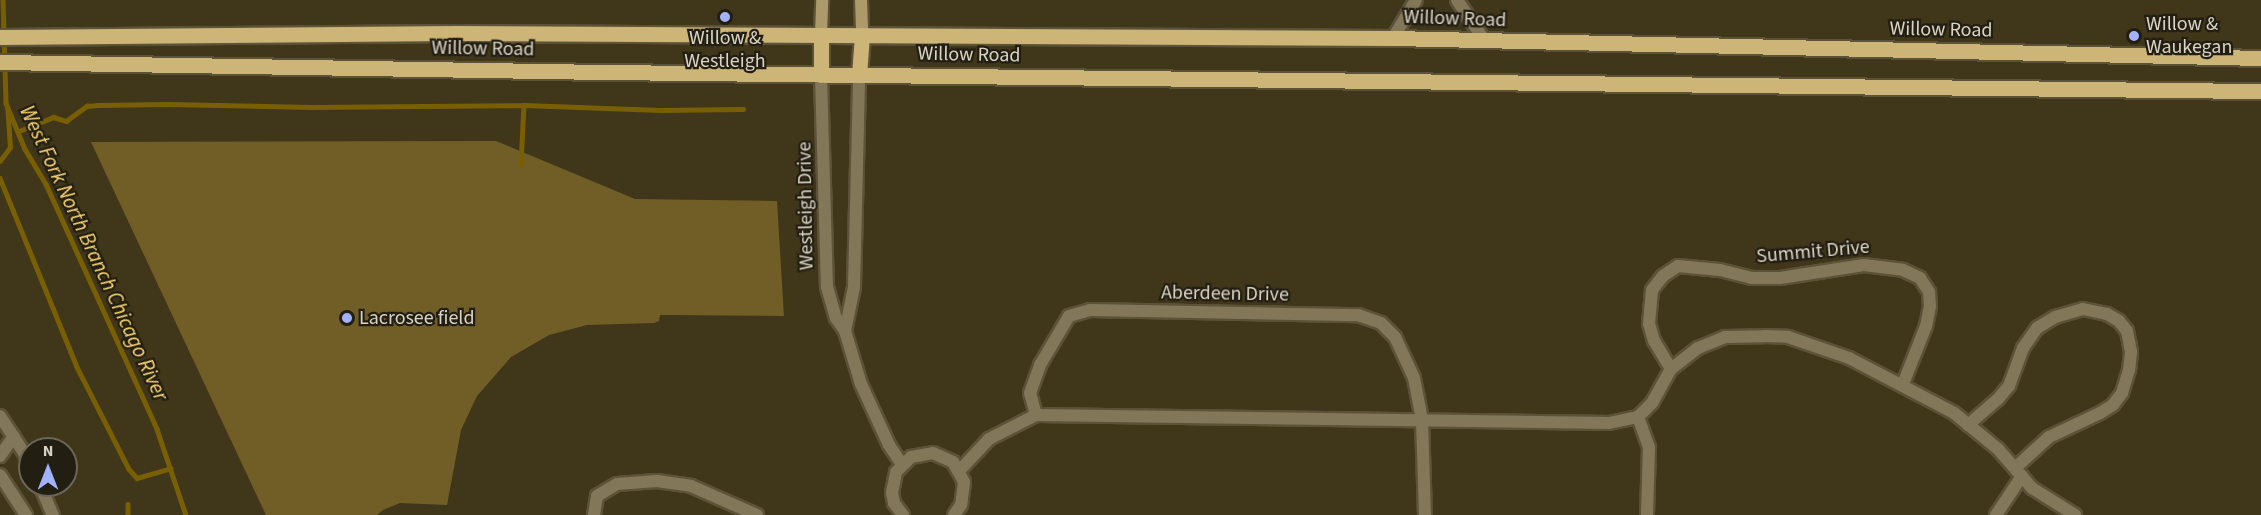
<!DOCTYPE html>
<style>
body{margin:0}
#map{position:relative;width:2261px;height:515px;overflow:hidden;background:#40361a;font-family:"Source Sans 3",sans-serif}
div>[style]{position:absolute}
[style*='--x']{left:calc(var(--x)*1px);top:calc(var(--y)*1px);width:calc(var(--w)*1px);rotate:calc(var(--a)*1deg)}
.green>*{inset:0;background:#715e27}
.stream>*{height:4.5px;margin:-2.25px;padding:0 2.25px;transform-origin:2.25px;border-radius:2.25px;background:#795f04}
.roads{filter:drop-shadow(2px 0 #5c5238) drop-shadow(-2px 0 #5c5238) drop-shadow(0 2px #5c5238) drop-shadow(0 -2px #5c5238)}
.minor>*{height:12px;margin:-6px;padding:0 6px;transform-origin:6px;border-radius:6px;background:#827759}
.secondary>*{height:12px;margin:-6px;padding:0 6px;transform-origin:6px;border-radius:6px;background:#ac9a6a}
.primary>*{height:15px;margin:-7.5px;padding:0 7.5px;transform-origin:7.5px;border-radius:7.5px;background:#ccb576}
.dots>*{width:16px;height:16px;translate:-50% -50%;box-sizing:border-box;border:3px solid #221e12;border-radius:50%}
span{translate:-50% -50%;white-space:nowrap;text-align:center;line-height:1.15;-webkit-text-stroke:4.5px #221e12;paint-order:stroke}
.street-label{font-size:20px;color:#d9d3c3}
.poi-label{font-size:20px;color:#d9d3c3}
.left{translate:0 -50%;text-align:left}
.water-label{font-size:21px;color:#fed970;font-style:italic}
.north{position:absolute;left:18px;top:437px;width:60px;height:60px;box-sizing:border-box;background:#221e12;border:2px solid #6b6659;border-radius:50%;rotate:0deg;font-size:16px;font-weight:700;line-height:24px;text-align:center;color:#d9d3c3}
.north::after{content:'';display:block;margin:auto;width:21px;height:27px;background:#a3b2fd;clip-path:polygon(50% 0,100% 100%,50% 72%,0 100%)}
</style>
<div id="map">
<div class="green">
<i style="clip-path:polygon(496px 141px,635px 199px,777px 201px,784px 316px,660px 315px,659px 321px,654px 323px,587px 325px,549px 335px,511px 357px,477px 396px,461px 430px,447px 505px,400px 503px,383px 510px,377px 515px,266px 515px,91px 142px)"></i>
</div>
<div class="stream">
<i style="--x:3;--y:0;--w:103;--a:88.3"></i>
<i style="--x:6;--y:103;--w:50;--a:67.6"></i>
<i style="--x:25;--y:149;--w:41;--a:59"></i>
<i style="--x:46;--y:184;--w:269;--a:65.6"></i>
<i style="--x:157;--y:429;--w:91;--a:71.4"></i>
<i style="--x:524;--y:105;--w:136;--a:2.1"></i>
<i style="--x:660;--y:110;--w:83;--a:-0.7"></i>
<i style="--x:19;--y:131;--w:37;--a:-22"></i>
<i style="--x:53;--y:117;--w:14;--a:17"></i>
<i style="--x:66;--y:121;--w:26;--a:-36"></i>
<i style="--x:87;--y:106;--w:11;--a:-5"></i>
<i style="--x:98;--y:105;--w:70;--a:-0.8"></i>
<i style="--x:168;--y:104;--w:143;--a:1.2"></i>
<i style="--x:311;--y:107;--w:213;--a:-0.5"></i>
<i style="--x:524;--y:105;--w:59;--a:92.9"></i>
<i style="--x:0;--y:161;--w:17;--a:-54"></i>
<i style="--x:10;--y:147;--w:39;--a:-94"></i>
<i style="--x:0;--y:178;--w:204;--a:67.8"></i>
<i style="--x:77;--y:367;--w:114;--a:63"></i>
<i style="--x:129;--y:469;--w:12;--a:48"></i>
<i style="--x:137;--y:478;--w:35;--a:-16"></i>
<i style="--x:128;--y:504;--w:11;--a:90"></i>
</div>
<div class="roads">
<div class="minor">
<i style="--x:1457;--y:0;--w:50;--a:55.7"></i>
<i style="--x:1393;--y:38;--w:44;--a:-58.8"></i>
<i style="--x:821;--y:75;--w:212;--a:88.4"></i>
<i style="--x:827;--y:287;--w:32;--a:74"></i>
<i style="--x:836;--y:318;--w:16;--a:55"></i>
<i style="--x:845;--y:331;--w:55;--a:73.2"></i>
<i style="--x:861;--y:384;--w:67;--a:65.3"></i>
<i style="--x:889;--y:445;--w:23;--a:56"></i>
<i style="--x:845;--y:331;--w:45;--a:-78.4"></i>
<i style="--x:854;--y:287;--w:212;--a:-88.6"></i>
<i style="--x:1671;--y:369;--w:33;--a:-121"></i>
<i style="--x:1654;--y:341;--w:18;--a:-106"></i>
<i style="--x:1649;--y:324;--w:34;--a:-85"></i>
<i style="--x:1652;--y:290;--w:18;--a:-52"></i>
<i style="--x:1663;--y:276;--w:18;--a:-34"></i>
<i style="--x:1678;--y:266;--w:42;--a:5.4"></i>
<i style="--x:1720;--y:270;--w:32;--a:14"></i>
<i style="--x:1751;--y:278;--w:29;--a:0"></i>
<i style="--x:1780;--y:278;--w:85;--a:-8.8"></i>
<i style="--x:1864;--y:265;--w:39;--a:7"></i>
<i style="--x:1903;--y:270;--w:19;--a:25"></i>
<i style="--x:1920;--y:278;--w:17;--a:57"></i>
<i style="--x:1929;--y:292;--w:14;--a:86"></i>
<i style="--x:1930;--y:306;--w:20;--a:101"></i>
<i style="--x:1926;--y:326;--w:62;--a:111.6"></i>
<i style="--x:1036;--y:415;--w:23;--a:-105"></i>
<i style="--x:1030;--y:393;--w:30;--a:-70"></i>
<i style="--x:1040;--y:365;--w:57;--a:-59.4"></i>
<i style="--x:1069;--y:316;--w:22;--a:-16"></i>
<i style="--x:1090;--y:310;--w:268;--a:1.1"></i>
<i style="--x:1358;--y:315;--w:24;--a:19"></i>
<i style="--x:1381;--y:323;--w:20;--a:45"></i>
<i style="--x:1395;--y:337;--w:45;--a:65.1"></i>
<i style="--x:1414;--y:378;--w:43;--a:79.2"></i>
<i style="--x:1422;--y:420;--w:95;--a:88.2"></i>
<i style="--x:0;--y:416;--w:55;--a:56.9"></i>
<i style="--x:1638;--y:417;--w:32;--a:70"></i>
<i style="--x:1649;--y:447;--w:68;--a:91.7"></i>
<i style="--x:1968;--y:425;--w:40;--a:-41"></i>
<i style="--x:1998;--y:399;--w:17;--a:-50"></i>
<i style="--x:2009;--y:386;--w:40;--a:-69.8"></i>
<i style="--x:2023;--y:348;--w:24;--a:-55"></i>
<i style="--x:2037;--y:328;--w:21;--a:-31"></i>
<i style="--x:2055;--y:317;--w:29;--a:-16"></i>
<i style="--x:2083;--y:309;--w:25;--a:12"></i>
<i style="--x:2107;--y:314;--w:14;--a:30"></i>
<i style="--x:2119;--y:321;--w:13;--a:51"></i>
<i style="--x:2127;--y:331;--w:21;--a:79"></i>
<i style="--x:2131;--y:352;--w:18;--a:96"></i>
<i style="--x:2129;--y:370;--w:24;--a:107"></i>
<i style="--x:2122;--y:393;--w:15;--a:127"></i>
<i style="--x:2113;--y:405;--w:15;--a:148"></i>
<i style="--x:2100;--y:413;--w:56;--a:154.8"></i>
<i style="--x:2049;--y:437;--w:46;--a:137.6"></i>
<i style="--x:0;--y:456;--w:24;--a:-55"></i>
<i style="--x:960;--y:470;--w:42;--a:-46.9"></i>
<i style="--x:989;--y:439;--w:53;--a:-27.1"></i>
<i style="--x:1036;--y:415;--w:573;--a:0.8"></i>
<i style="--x:1609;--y:423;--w:30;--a:-12"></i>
<i style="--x:1638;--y:417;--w:20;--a:-45"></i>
<i style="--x:1652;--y:403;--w:39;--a:-61"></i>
<i style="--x:1671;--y:369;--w:34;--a:-38"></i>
<i style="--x:1698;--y:348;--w:29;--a:-22"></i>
<i style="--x:1725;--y:337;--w:39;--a:-1"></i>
<i style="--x:1764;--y:336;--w:24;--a:2"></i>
<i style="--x:1788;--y:337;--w:65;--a:19"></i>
<i style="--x:1849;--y:358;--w:119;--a:27.6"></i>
<i style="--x:1954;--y:413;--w:57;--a:39.3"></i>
<i style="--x:1998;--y:449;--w:52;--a:48.9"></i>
<i style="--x:2032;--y:488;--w:51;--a:32.1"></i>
<i style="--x:0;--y:475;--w:48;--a:57"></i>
<i style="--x:40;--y:485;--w:33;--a:67"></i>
<i style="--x:594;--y:515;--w:19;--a:-81"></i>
<i style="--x:597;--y:496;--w:23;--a:-31"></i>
<i style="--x:617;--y:484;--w:40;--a:-4.3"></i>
<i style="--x:657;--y:481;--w:34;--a:8"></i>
<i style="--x:691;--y:486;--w:72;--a:23.7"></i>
<i style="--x:903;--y:515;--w:15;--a:-127"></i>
<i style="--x:894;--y:503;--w:10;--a:-101"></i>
<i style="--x:892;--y:493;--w:21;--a:-79"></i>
<i style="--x:896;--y:472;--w:21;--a:-45"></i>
<i style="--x:911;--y:457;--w:22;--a:-10"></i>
<i style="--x:933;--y:453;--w:22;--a:24"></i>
<i style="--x:953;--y:462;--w:23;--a:61"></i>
<i style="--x:964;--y:482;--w:23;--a:97"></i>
<i style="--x:961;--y:505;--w:12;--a:125"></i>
<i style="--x:1996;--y:515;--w:47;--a:-56.3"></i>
</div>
<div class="secondary">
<i style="--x:861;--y:0;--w:35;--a:88"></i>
<i style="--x:821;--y:35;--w:35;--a:-88"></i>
</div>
<div class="primary">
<i style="--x:821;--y:35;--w:40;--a:90"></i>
<i style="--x:0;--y:37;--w:456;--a:-0.5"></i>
<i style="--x:456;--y:33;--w:937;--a:0.31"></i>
<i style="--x:1393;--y:38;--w:868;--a:1.32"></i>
<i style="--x:0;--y:62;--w:606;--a:0.95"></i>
<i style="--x:606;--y:72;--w:1655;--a:0.66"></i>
<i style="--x:859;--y:75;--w:40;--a:-85.7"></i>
</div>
</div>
<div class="dots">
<i style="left:725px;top:17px;background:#a3b2fd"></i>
<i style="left:2134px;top:36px;background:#a3b2fd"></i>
<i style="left:347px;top:318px;background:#a3b2fd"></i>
</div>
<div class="street-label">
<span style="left:1455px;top:19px;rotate:2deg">Willow Road</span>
<span style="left:1941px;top:30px;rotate:1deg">Willow Road</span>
<span style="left:483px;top:49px;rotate:1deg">Willow Road</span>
<span style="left:969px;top:55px;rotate:1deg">Willow Road</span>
<span style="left:806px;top:206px;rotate:-91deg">Westleigh Drive</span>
<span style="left:1813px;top:252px;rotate:-5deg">Summit Drive</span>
<span style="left:1225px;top:294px;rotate:1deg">Aberdeen Drive</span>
</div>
<div class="poi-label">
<span class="left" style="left:2146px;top:36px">Willow &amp;<br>Waukegan</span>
<span style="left:725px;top:50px">Willow &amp;<br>Westleigh</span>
<span class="left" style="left:359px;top:318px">Lacrosee field</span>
</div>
<div class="water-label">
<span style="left:94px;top:253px;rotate:65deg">West Fork North Branch Chicago River</span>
</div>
<div class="north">N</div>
</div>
